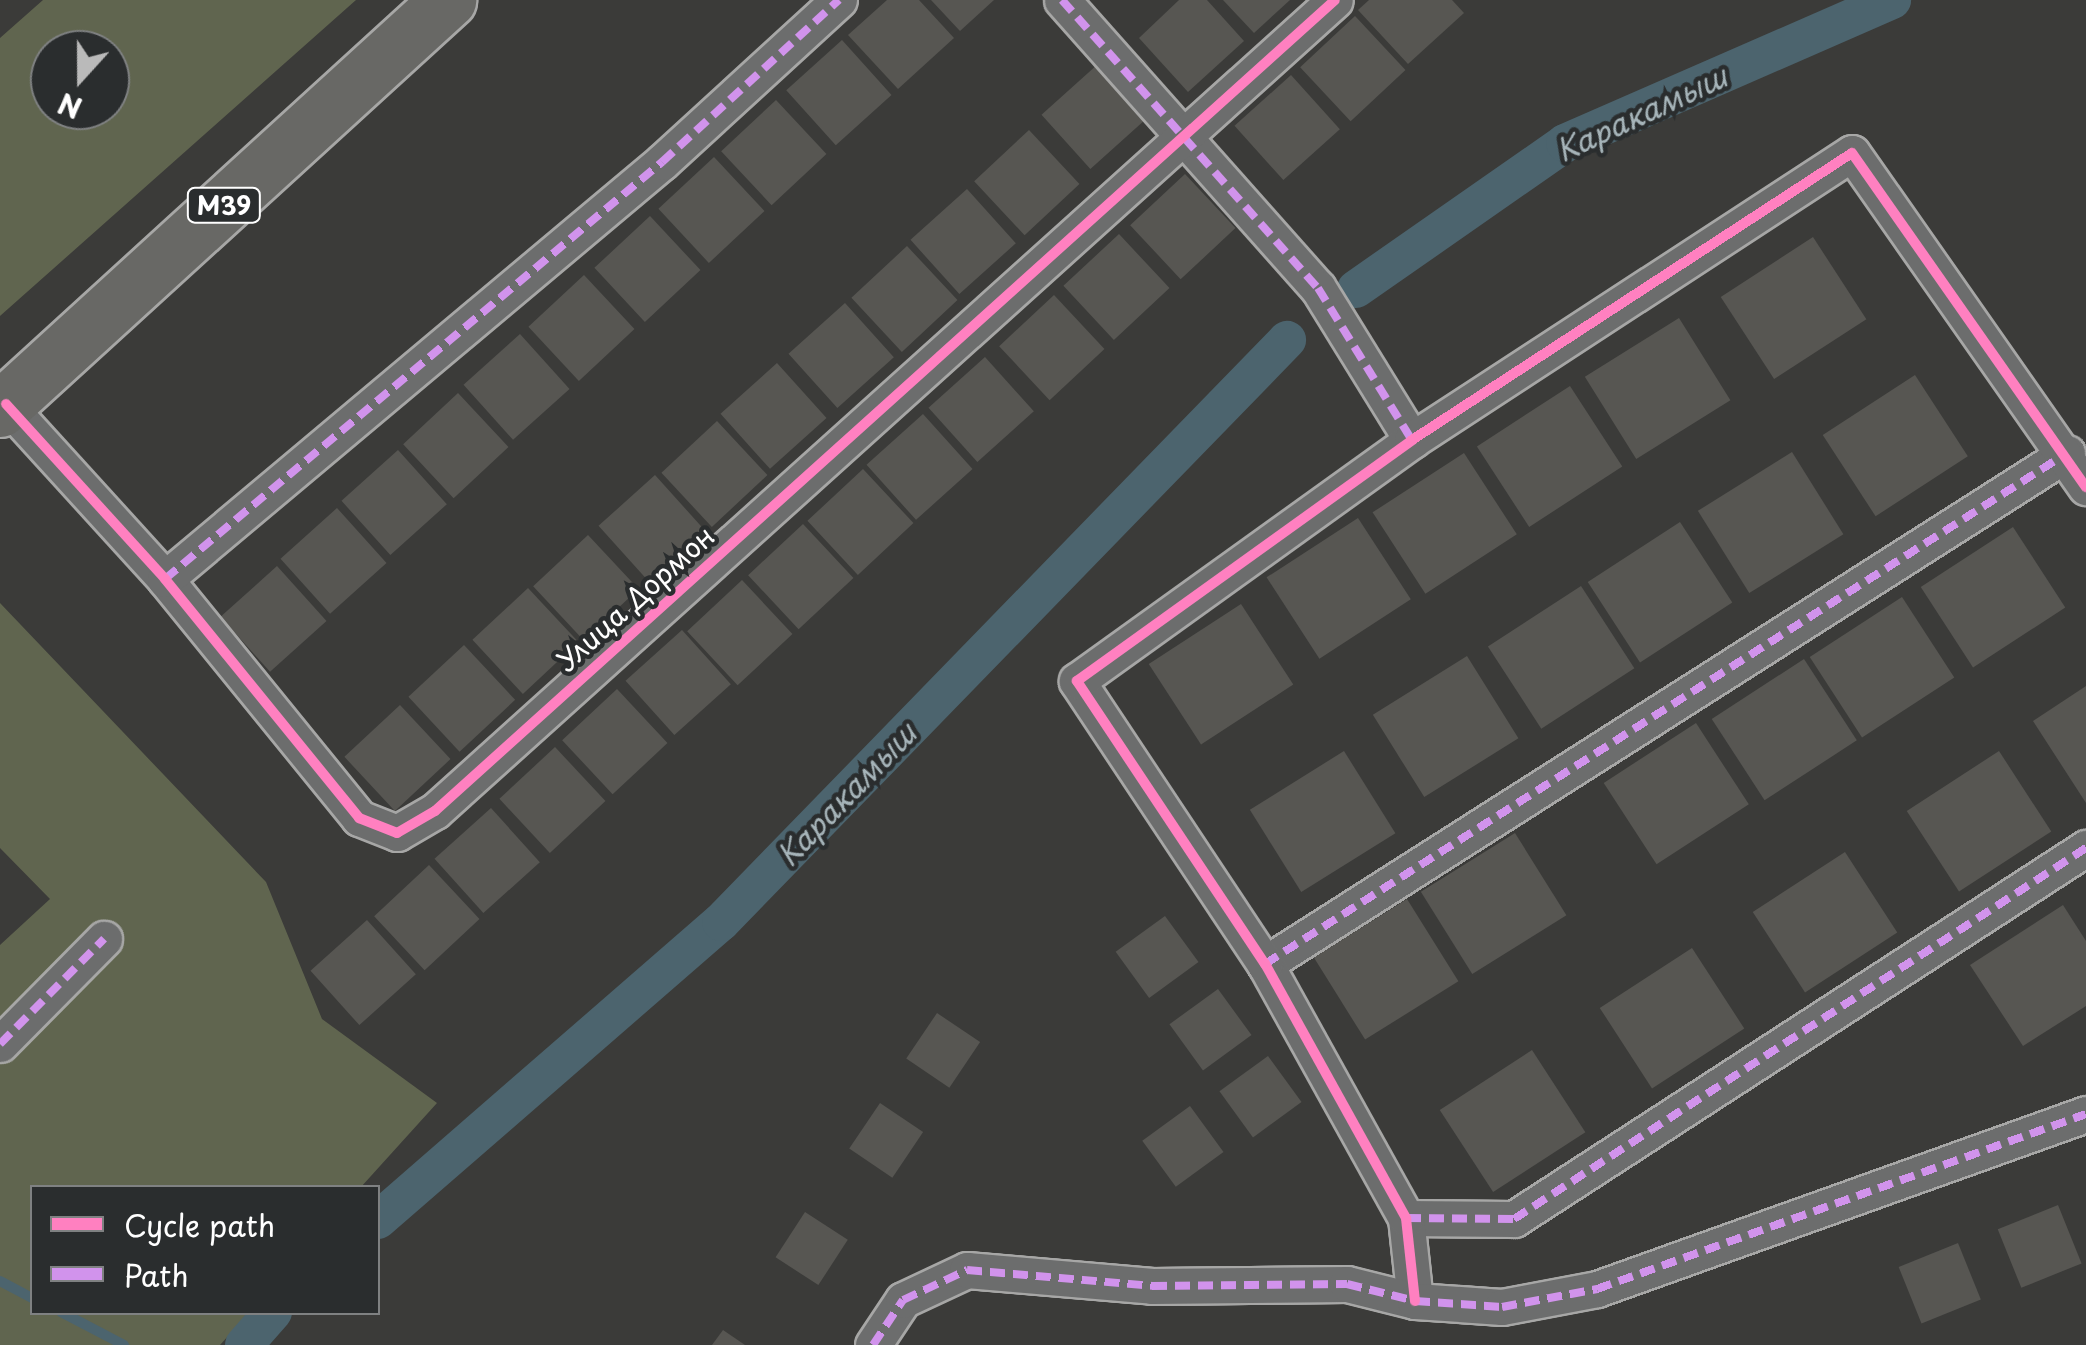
<!DOCTYPE html>
<meta charset="utf-8">
<style>
body{margin:0}
#map{position:relative;width:2086px;height:1345px;overflow:hidden;background:#3b3b39;font-family:"Playpen Sans",sans-serif}
div>[style]{position:absolute}
[style*='--x']{left:calc(var(--x)*1px);top:calc(var(--y)*1px);width:calc(var(--w)*1px);rotate:calc(var(--a)*1deg)}
.green>*{inset:0;background:#60654f}
.stream>*{height:10px;margin:-5px;padding:0 5px;transform-origin:5px;border-radius:5px;background:#4c646e}
.canal>*{height:38px;margin:-19px;padding:0 19px;transform-origin:19px;border-radius:19px;background:#4c646e}
.building>*{inset:0;background:#575652;transform-origin:0 0}
.roads{filter:drop-shadow(2px 0 #a7a7a6) drop-shadow(-2px 0 #a7a7a6) drop-shadow(0 2px #a7a7a6) drop-shadow(0 -2px #a7a7a6)}
.street>*{height:35px;margin:-17.5px;padding:0 17.5px;transform-origin:17.5px;border-radius:17.5px;background:#6c6d6d}
.highway>*{height:55px;margin:-27.5px;padding:0 27.5px;transform-origin:27.5px;border-radius:27.5px;background:#686865}
.quiet>*{height:8px;margin-top:-4px;transform-origin:0;background:repeating-linear-gradient(90deg,#d193ec 0 15px,transparent 0 23px)}
.cycleway>*{height:10px;margin:-5px;padding:0 5px;transform-origin:5px;border-radius:5px;background:#ff80c0}
span{translate:-50% -50%;white-space:nowrap;text-align:center;line-height:1.15;-webkit-text-stroke:9px #2a2d2e;paint-order:stroke}
.shield-label span{padding:2px 8px;background:#2a2d2e;border:2px solid;border-radius:8px;-webkit-text-stroke-width:0}
.shield-label{font-size:25px;color:#fff;font-weight:700}
.street-label{font-size:28px;color:#fff}
.water-label{font-size:30px;color:#a6b4b9;font-style:italic}
.legend{position:absolute;left:30px;top:1185px;width:350px;height:130px;box-sizing:border-box;background:#2a2d2e;border:2px solid #7f8182;margin:0;padding:12px 18px;list-style:none;font-size:30px;color:#fff}
.legend li{display:flex;align-items:center;gap:20px;height:50px}
.legend b{width:50px;border:2px solid #7f8182}
.north{position:absolute;left:30px;top:30px;width:100px;height:100px;box-sizing:border-box;background:#2a2d2e;border:2px solid #7f8182;border-radius:50%;rotate:201deg;font-size:28px;font-weight:700;line-height:40px;text-align:center;color:#fff}
.north::after{content:'';display:block;margin:auto;width:35px;height:45px;background:#bababa;clip-path:polygon(50% 0,100% 100%,50% 72%,0 100%)}
</style>
<div id="map">
<div class="green">
<i style="clip-path:polygon(evenodd,43px 0,356px 0,0 316px,0 38px,43px 0,50px 50px,110px 50px,110px 110px,50px 110px,50px 50px)"></i>
<i style="clip-path:polygon(0 603px,266px 882px,322px 1019px,437px 1103px,361px 1187px,32px 1188px,32px 1312px,249px 1313px,220px 1345px,0 1345px,0 945px,50px 899px,0 848px)"></i>
</div>
<div class="stream">
<i style="--x:0;--y:1281;--w:36;--a:28"></i>
<i style="--x:61;--y:1312;--w:71;--a:27.6"></i>
</div>
<div class="canal">
<i style="--x:1356;--y:289;--w:255;--a:-34.9"></i>
<i style="--x:1565;--y:143;--w:357;--a:-23.6"></i>
<i style="--x:378;--y:1220;--w:454;--a:-41"></i>
<i style="--x:721;--y:922;--w:812;--a:-45.8"></i>
<i style="--x:244;--y:1345;--w:44;--a:-48.7"></i>
</div>
<div class="building">
<i style="clip-path:polygon(887px 0,919px 0,954px 38px,898px 89px,848px 35px)"></i>
<i style="clip-path:polygon(931px 0,994px 0,960px 31px)"></i>
<i style="clip-path:polygon(1179px 0,1207px 0,1244px 41px,1188px 92px,1139px 38px)"></i>
<i style="clip-path:polygon(1223px 0,1290px 0,1254px 33px)"></i>
<i style="clip-path:polygon(1369px 0,1452px 0,1464px 13px,1408px 64px,1358px 10px)"></i>
<i style="left:1355px;top:16px;width:74px;height:75px;rotate:47deg"></i>
<i style="left:842px;top:40px;width:74px;height:75px;rotate:48deg"></i>
<i style="left:1098px;top:64px;width:73px;height:76px;rotate:48deg"></i>
<i style="left:1291px;top:75px;width:73px;height:76px;rotate:48deg"></i>
<i style="left:776px;top:100px;width:74px;height:75px;rotate:47deg"></i>
<i style="left:1029px;top:130px;width:74px;height:75px;rotate:47deg"></i>
<i style="left:714px;top:157px;width:74px;height:76px;rotate:47deg"></i>
<i style="left:1185px;top:174px;width:74px;height:75px;rotate:47deg"></i>
<i style="left:967px;top:189px;width:73px;height:76px;rotate:48deg"></i>
<i style="left:650px;top:216px;width:74px;height:76px;rotate:47deg"></i>
<i style="left:1119px;top:234px;width:74px;height:76px;rotate:47deg"></i>
<i style="left:1813px;top:237px;width:98px;height:110px;rotate:57deg"></i>
<i style="left:907px;top:246px;width:74px;height:76px;rotate:47deg"></i>
<i style="left:584px;top:275px;width:74px;height:76px;rotate:47deg"></i>
<i style="left:1054px;top:295px;width:74px;height:75px;rotate:47deg"></i>
<i style="left:845px;top:303px;width:73px;height:76px;rotate:48deg"></i>
<i style="left:1679px;top:318px;width:97px;height:111px;rotate:58deg"></i>
<i style="left:520px;top:334px;width:74px;height:76px;rotate:48deg"></i>
<i style="left:985px;top:357px;width:73px;height:76px;rotate:48deg"></i>
<i style="left:777px;top:363px;width:74px;height:76px;rotate:48deg"></i>
<i style="left:1915px;top:375px;width:97px;height:110px;rotate:57deg"></i>
<i style="left:1570px;top:386px;width:96px;height:111px;rotate:57deg"></i>
<i style="left:458px;top:393px;width:74px;height:75px;rotate:47deg"></i>
<i style="left:923px;top:414px;width:74px;height:76px;rotate:48deg"></i>
<i style="left:717px;top:421px;width:74px;height:76px;rotate:47deg"></i>
<i style="left:398px;top:450px;width:73px;height:76px;rotate:48deg"></i>
<i style="left:1792px;top:452px;width:97px;height:111px;rotate:58deg"></i>
<i style="left:1464px;top:453px;width:97px;height:109px;rotate:57deg"></i>
<i style="left:863px;top:469px;width:74px;height:76px;rotate:47deg"></i>
<i style="left:655px;top:475px;width:73px;height:76px;rotate:48deg"></i>
<i style="left:337px;top:508px;width:74px;height:76px;rotate:48deg"></i>
<i style="left:1358px;top:518px;width:97px;height:109px;rotate:57deg"></i>
<i style="left:1680px;top:522px;width:96px;height:110px;rotate:57deg"></i>
<i style="left:803px;top:524px;width:74px;height:75px;rotate:47deg"></i>
<i style="left:2013px;top:527px;width:96px;height:110px;rotate:57deg"></i>
<i style="left:588px;top:535px;width:74px;height:75px;rotate:47deg"></i>
<i style="left:277px;top:566px;width:74px;height:76px;rotate:48deg"></i>
<i style="left:742px;top:580px;width:74px;height:75px;rotate:47deg"></i>
<i style="left:1581px;top:586px;width:98px;height:111px;rotate:57deg"></i>
<i style="left:528px;top:588px;width:74px;height:76px;rotate:47deg"></i>
<i style="left:1902px;top:597px;width:96px;height:110px;rotate:57deg"></i>
<i style="left:1241px;top:604px;width:96px;height:110px;rotate:57deg"></i>
<i style="left:682px;top:630px;width:73px;height:76px;rotate:48deg"></i>
<i style="left:464px;top:645px;width:75px;height:76px;rotate:47deg"></i>
<i style="left:1467px;top:656px;width:97px;height:111px;rotate:58deg"></i>
<i style="left:1804px;top:659px;width:97px;height:110px;rotate:57deg"></i>
<i style="clip-path:polygon(2086px 686px,2086px 803px,2033px 721px)"></i>
<i style="left:617px;top:689px;width:74px;height:75px;rotate:47deg"></i>
<i style="left:400px;top:705px;width:74px;height:76px;rotate:47deg"></i>
<i style="left:1696px;top:723px;width:97px;height:110px;rotate:57deg"></i>
<i style="left:555px;top:747px;width:74px;height:76px;rotate:47deg"></i>
<i style="left:1344px;top:751px;width:97px;height:111px;rotate:58deg"></i>
<i style="left:1999px;top:751px;width:96px;height:110px;rotate:57deg"></i>
<i style="left:491px;top:808px;width:73px;height:76px;rotate:48deg"></i>
<i style="left:1515px;top:833px;width:97px;height:111px;rotate:58deg"></i>
<i style="left:1845px;top:852px;width:96px;height:110px;rotate:57deg"></i>
<i style="left:429px;top:865px;width:74px;height:75px;rotate:47deg"></i>
<i style="left:1407px;top:899px;width:97px;height:110px;rotate:58deg"></i>
<i style="clip-path:polygon(2063px 905px,2086px 941px,2086px 1006px,2023px 1046px,1970px 965px)"></i>
<i style="left:1165px;top:916px;width:57px;height:61px;rotate:54deg"></i>
<i style="left:367px;top:920px;width:73px;height:76px;rotate:48deg"></i>
<i style="left:1692px;top:948px;width:96px;height:110px;rotate:57deg"></i>
<i style="left:1218px;top:989px;width:57px;height:60px;rotate:54deg"></i>
<i style="left:937px;top:1013px;width:52px;height:55px;rotate:34deg"></i>
<i style="left:1532px;top:1050px;width:98px;height:110px;rotate:57deg"></i>
<i style="left:1268px;top:1056px;width:57px;height:60px;rotate:54deg"></i>
<i style="left:880px;top:1103px;width:52px;height:55px;rotate:34deg"></i>
<i style="left:1190px;top:1106px;width:57px;height:59px;rotate:54deg"></i>
<i style="left:2058px;top:1205px;width:63px;height:65px;rotate:68deg"></i>
<i style="left:805px;top:1212px;width:51px;height:54px;rotate:33deg"></i>
<i style="left:1958px;top:1243px;width:61px;height:64px;rotate:68deg"></i>
<i style="clip-path:polygon(723px 1330px,745px 1345px,712px 1345px)"></i>
</div>
<div class="roads">
<div class="street">
<i style="--x:1062;--y:0;--w:385;--a:48.4"></i>
<i style="--x:1318;--y:288;--w:179;--a:58.3"></i>
<i style="--x:6;--y:404;--w:236;--a:47.7"></i>
<i style="--x:165;--y:579;--w:308;--a:50.9"></i>
<i style="--x:359;--y:818;--w:41;--a:21.5"></i>
<i style="--x:397;--y:833;--w:44;--a:-30.1"></i>
<i style="--x:435;--y:811;--w:1211;--a:-42.02"></i>
<i style="--x:165;--y:579;--w:649;--a:-40"></i>
<i style="--x:662;--y:162;--w:240;--a:-42.5"></i>
<i style="--x:1265;--y:964;--w:951;--a:-32.5"></i>
<i style="--x:0;--y:1044;--w:148;--a:-45.3"></i>
<i style="--x:1406;--y:1218;--w:108;--a:0.5"></i>
<i style="--x:1514;--y:1219;--w:682;--a:-32.97"></i>
<i style="--x:1415;--y:1301;--w:83;--a:-96.2"></i>
<i style="--x:1406;--y:1218;--w:291;--a:-119"></i>
<i style="--x:1265;--y:964;--w:340;--a:-123.6"></i>
<i style="--x:1077;--y:681;--w:413;--a:-35.7"></i>
<i style="--x:1412;--y:440;--w:525;--a:-33.12"></i>
<i style="--x:1852;--y:153;--w:408;--a:55"></i>
<i style="--x:873;--y:1345;--w:54;--a:-56.3"></i>
<i style="--x:903;--y:1300;--w:71;--a:-25.1"></i>
<i style="--x:967;--y:1270;--w:186;--a:4.9"></i>
<i style="--x:1152;--y:1286;--w:195;--a:-0.6"></i>
<i style="--x:1347;--y:1284;--w:70;--a:14"></i>
<i style="--x:1415;--y:1301;--w:87;--a:3.9"></i>
<i style="--x:1502;--y:1307;--w:97;--a:-10.7"></i>
<i style="--x:1597;--y:1289;--w:519;--a:-19.69"></i>
</div>
<div class="highway">
<i style="--x:0;--y:409;--w:607;--a:-42.39"></i>
</div>
</div>
<div class="quiet">
<i style="--x:1062;--y:0;--w:385;--a:48.4"></i>
<i style="--x:1318;--y:288;--w:179;--a:58.3"></i>
<i style="--x:165;--y:579;--w:649;--a:-40"></i>
<i style="--x:662;--y:162;--w:240;--a:-42.5"></i>
<i style="--x:1265;--y:964;--w:951;--a:-32.5"></i>
<i style="--x:0;--y:1044;--w:148;--a:-45.3"></i>
<i style="--x:1406;--y:1218;--w:108;--a:0.5"></i>
<i style="--x:1514;--y:1219;--w:682;--a:-32.97"></i>
<i style="--x:873;--y:1345;--w:54;--a:-56.3"></i>
<i style="--x:903;--y:1300;--w:71;--a:-25.1"></i>
<i style="--x:967;--y:1270;--w:186;--a:4.9"></i>
<i style="--x:1152;--y:1286;--w:195;--a:-0.6"></i>
<i style="--x:1347;--y:1284;--w:70;--a:14"></i>
<i style="--x:1415;--y:1301;--w:87;--a:3.9"></i>
<i style="--x:1502;--y:1307;--w:97;--a:-10.7"></i>
<i style="--x:1597;--y:1289;--w:519;--a:-19.69"></i>
</div>
<div class="cycleway">
<i style="--x:6;--y:404;--w:236;--a:47.7"></i>
<i style="--x:165;--y:579;--w:308;--a:50.9"></i>
<i style="--x:359;--y:818;--w:41;--a:21.5"></i>
<i style="--x:397;--y:833;--w:44;--a:-30.1"></i>
<i style="--x:435;--y:811;--w:1211;--a:-42.02"></i>
<i style="--x:1415;--y:1301;--w:83;--a:-96.2"></i>
<i style="--x:1406;--y:1218;--w:291;--a:-119"></i>
<i style="--x:1265;--y:964;--w:340;--a:-123.6"></i>
<i style="--x:1077;--y:681;--w:413;--a:-35.7"></i>
<i style="--x:1412;--y:440;--w:525;--a:-33.12"></i>
<i style="--x:1852;--y:153;--w:408;--a:55"></i>
</div>
<div class="shield-label">
<span style="left:224px;top:205px">M39</span>
</div>
<div class="street-label">
<span style="left:635px;top:598px;rotate:-42deg">Улица Дормон</span>
</div>
<div class="water-label">
<span style="left:1641px;top:113px;rotate:-25deg">Каракамыш</span>
<span style="left:846px;top:794px;rotate:-46deg">Каракамыш</span>
</div>
<ul class="legend">
<li><b style="height:12px;background:#ff80c0"></b>Cycle path</li>
<li><b style="height:12px;background:#d193ec"></b>Path</li>
</ul>
<div class="north">N</div>
</div>
